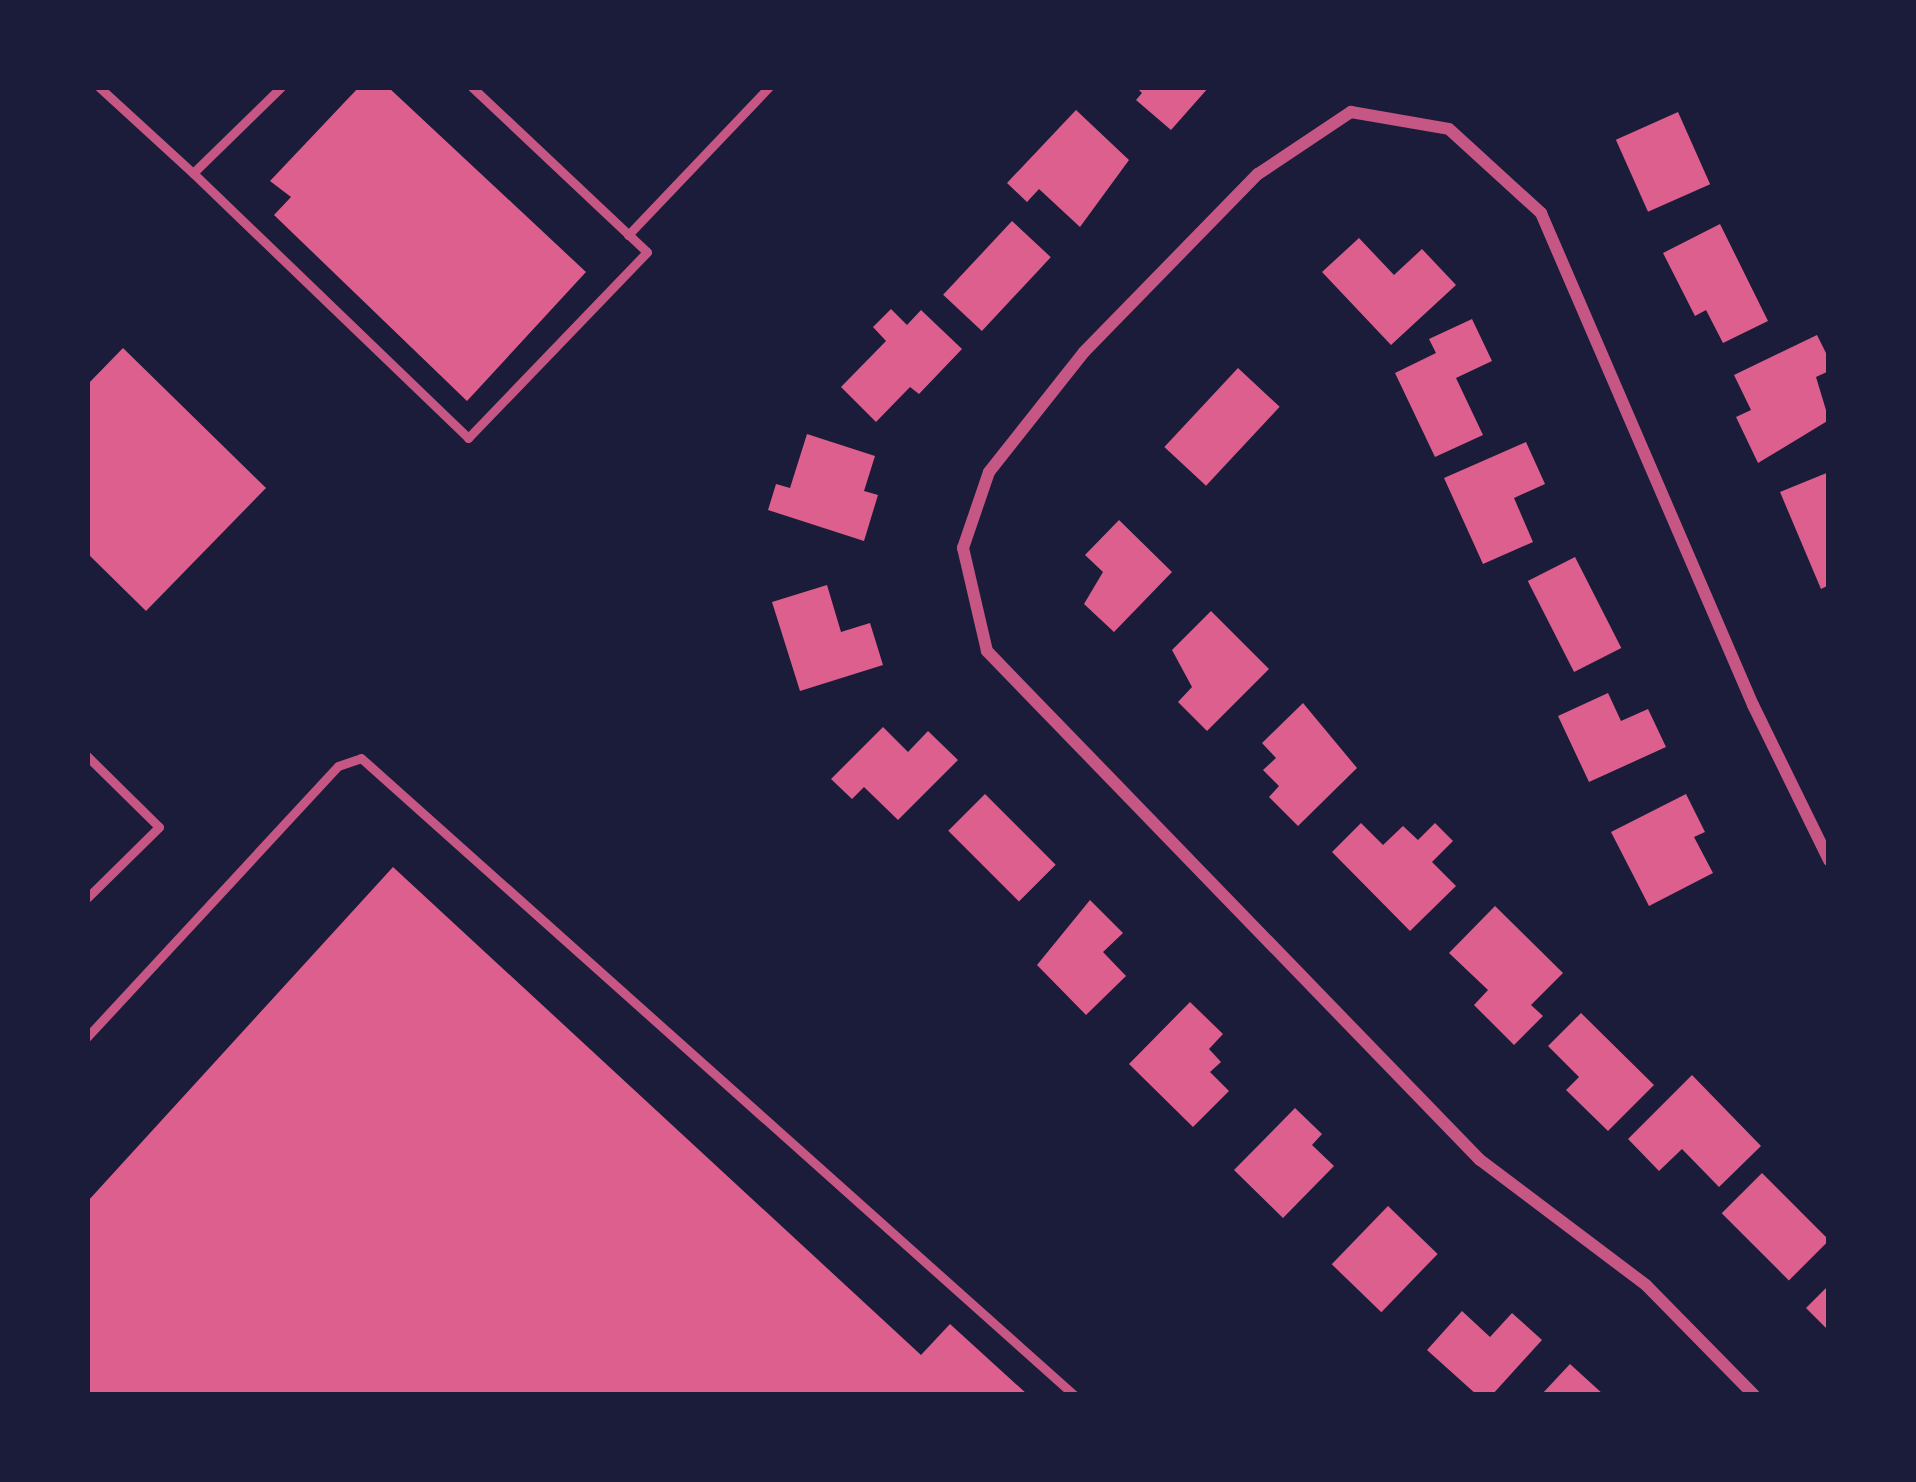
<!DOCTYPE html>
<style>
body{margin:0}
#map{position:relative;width:1916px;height:1482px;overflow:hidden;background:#1b1b3a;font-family:"Fira Sans Condensed",sans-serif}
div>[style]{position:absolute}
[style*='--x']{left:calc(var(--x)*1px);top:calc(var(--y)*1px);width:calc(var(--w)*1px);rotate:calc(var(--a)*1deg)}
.building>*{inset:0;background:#dd5f8e;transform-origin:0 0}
.service>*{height:9px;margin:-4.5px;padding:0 4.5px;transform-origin:4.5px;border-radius:4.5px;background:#c65784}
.minor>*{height:12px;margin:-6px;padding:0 6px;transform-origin:6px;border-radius:6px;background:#c65784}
span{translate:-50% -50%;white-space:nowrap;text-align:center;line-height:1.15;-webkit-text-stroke:9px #1b1b3a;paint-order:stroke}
.frame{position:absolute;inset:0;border:90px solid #1b1b3a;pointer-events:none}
</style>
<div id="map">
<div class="building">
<i style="clip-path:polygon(359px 87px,388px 87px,586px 272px,467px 401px,274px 215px,291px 197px,270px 181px)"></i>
<i style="clip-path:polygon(1136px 87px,1209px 87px,1171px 130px,1136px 100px,1142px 93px)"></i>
<i style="clip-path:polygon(1076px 110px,1129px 160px,1080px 227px,1039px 189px,1027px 202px,1007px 183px)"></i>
<i style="left:1678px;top:112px;width:79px;height:68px;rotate:66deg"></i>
<i style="left:1012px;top:221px;width:53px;height:101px;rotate:43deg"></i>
<i style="clip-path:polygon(1720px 224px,1768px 321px,1723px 343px,1706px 310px,1695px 316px,1663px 253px)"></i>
<i style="clip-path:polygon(1359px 238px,1394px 275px,1422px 249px,1456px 285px,1391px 345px,1322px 272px)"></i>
<i style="clip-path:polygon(891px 309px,907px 325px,921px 310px,962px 349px,919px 394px,910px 387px,876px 422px,841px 387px,886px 341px,873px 327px)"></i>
<i style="clip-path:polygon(1472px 319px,1492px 361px,1456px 378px,1483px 435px,1435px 457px,1395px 373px,1436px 353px,1429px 339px)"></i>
<i style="clip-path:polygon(1817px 335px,1829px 359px,1829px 371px,1816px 377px,1829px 420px,1758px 463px,1736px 417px,1751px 410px,1734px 375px)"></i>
<i style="clip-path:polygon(123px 348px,266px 488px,146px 611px,87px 553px,87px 385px)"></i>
<i style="left:1238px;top:368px;width:57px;height:108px;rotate:43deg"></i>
<i style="clip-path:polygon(807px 434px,875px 456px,864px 491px,878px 495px,864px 541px,768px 510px,776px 484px,790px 488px)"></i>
<i style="clip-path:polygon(1526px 442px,1545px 484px,1514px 498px,1533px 542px,1483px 564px,1444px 478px)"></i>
<i style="clip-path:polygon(1829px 472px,1829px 585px,1821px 589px,1780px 492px)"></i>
<i style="clip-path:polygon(1119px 520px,1172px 572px,1114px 632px,1084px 604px,1103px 572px,1085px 555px)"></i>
<i style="left:1575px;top:557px;width:102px;height:53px;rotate:63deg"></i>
<i style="clip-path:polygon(827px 585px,841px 632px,870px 623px,883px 665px,800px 691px,772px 602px)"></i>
<i style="clip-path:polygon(1211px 611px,1269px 669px,1207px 731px,1178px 702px,1192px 687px,1172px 650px)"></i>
<i style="clip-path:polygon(1608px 693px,1621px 721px,1648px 709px,1666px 747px,1589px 782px,1558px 716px)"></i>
<i style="clip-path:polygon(1303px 703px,1357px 768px,1298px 826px,1269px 797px,1279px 786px,1263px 770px,1276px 758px,1262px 743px)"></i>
<i style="clip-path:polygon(883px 727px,908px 752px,928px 731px,958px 760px,898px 820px,864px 787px,852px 799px,831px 779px)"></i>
<i style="left:985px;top:794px;width:100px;height:52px;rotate:45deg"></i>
<i style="clip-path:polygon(1686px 794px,1705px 832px,1694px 837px,1713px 873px,1649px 906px,1611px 832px)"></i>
<i style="clip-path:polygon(1361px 823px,1383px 845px,1403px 826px,1418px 840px,1435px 823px,1453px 841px,1432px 862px,1456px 886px,1410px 931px,1332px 852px)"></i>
<i style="clip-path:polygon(393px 867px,921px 1355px,950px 1324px,1028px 1395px,87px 1395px,87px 1202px)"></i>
<i style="clip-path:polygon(1090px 900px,1123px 933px,1103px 952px,1126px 976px,1086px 1015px,1037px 965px)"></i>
<i style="clip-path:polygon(1495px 906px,1563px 973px,1531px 1005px,1543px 1016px,1514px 1045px,1474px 1005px,1488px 990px,1449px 953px)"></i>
<i style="clip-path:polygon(1190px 1002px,1223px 1034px,1209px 1049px,1221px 1062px,1210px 1072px,1229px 1091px,1193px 1127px,1129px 1064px)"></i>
<i style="clip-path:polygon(1581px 1013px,1654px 1085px,1608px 1131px,1566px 1090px,1579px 1077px,1548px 1046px)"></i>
<i style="clip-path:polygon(1692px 1075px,1761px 1146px,1719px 1187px,1682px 1149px,1659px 1171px,1628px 1139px)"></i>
<i style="clip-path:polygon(1295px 1108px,1322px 1134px,1312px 1145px,1334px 1166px,1283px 1218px,1234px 1170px)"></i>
<i style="left:1762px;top:1173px;width:95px;height:57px;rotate:45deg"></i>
<i style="left:1388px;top:1206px;width:69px;height:81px;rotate:44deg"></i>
<i style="clip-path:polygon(1829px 1285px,1829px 1331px,1806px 1308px)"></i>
<i style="clip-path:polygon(1462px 1311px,1490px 1337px,1512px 1313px,1542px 1340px,1492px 1395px,1477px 1395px,1427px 1350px)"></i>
<i style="clip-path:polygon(1570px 1364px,1604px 1395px,1541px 1395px)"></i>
</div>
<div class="service">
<i style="--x:99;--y:87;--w:127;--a:42.5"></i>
<i style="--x:193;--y:173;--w:123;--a:-44.3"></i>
<i style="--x:193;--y:173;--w:382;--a:43.9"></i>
<i style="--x:468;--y:438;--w:258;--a:-46.1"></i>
<i style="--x:647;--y:252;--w:241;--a:-136.7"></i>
<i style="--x:628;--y:235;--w:204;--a:-46.4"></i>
<i style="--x:87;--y:756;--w:101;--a:44.6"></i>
<i style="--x:159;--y:827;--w:101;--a:135.4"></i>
<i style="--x:87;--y:1037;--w:369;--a:-47.2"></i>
<i style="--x:338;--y:766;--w:24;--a:-19"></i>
<i style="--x:361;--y:758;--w:956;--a:41.78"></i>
</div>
<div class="minor">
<i style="--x:1754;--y:1395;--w:154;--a:-134.5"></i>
<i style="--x:1646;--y:1285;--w:208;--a:-143"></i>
<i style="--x:1480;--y:1160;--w:709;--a:-134.09"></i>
<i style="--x:987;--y:651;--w:106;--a:-103.1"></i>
<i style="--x:963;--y:548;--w:80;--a:-71.1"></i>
<i style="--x:989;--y:472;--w:153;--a:-51.6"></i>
<i style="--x:1084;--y:352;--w:249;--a:-45.7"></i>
<i style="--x:1258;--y:174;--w:112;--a:-33.7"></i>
<i style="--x:1351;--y:112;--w:99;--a:9.8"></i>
<i style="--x:1449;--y:129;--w:125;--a:42.4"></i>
<i style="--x:1541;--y:213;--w:536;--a:66.69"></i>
<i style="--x:1753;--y:705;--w:173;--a:63.9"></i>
</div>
<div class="frame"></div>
</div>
